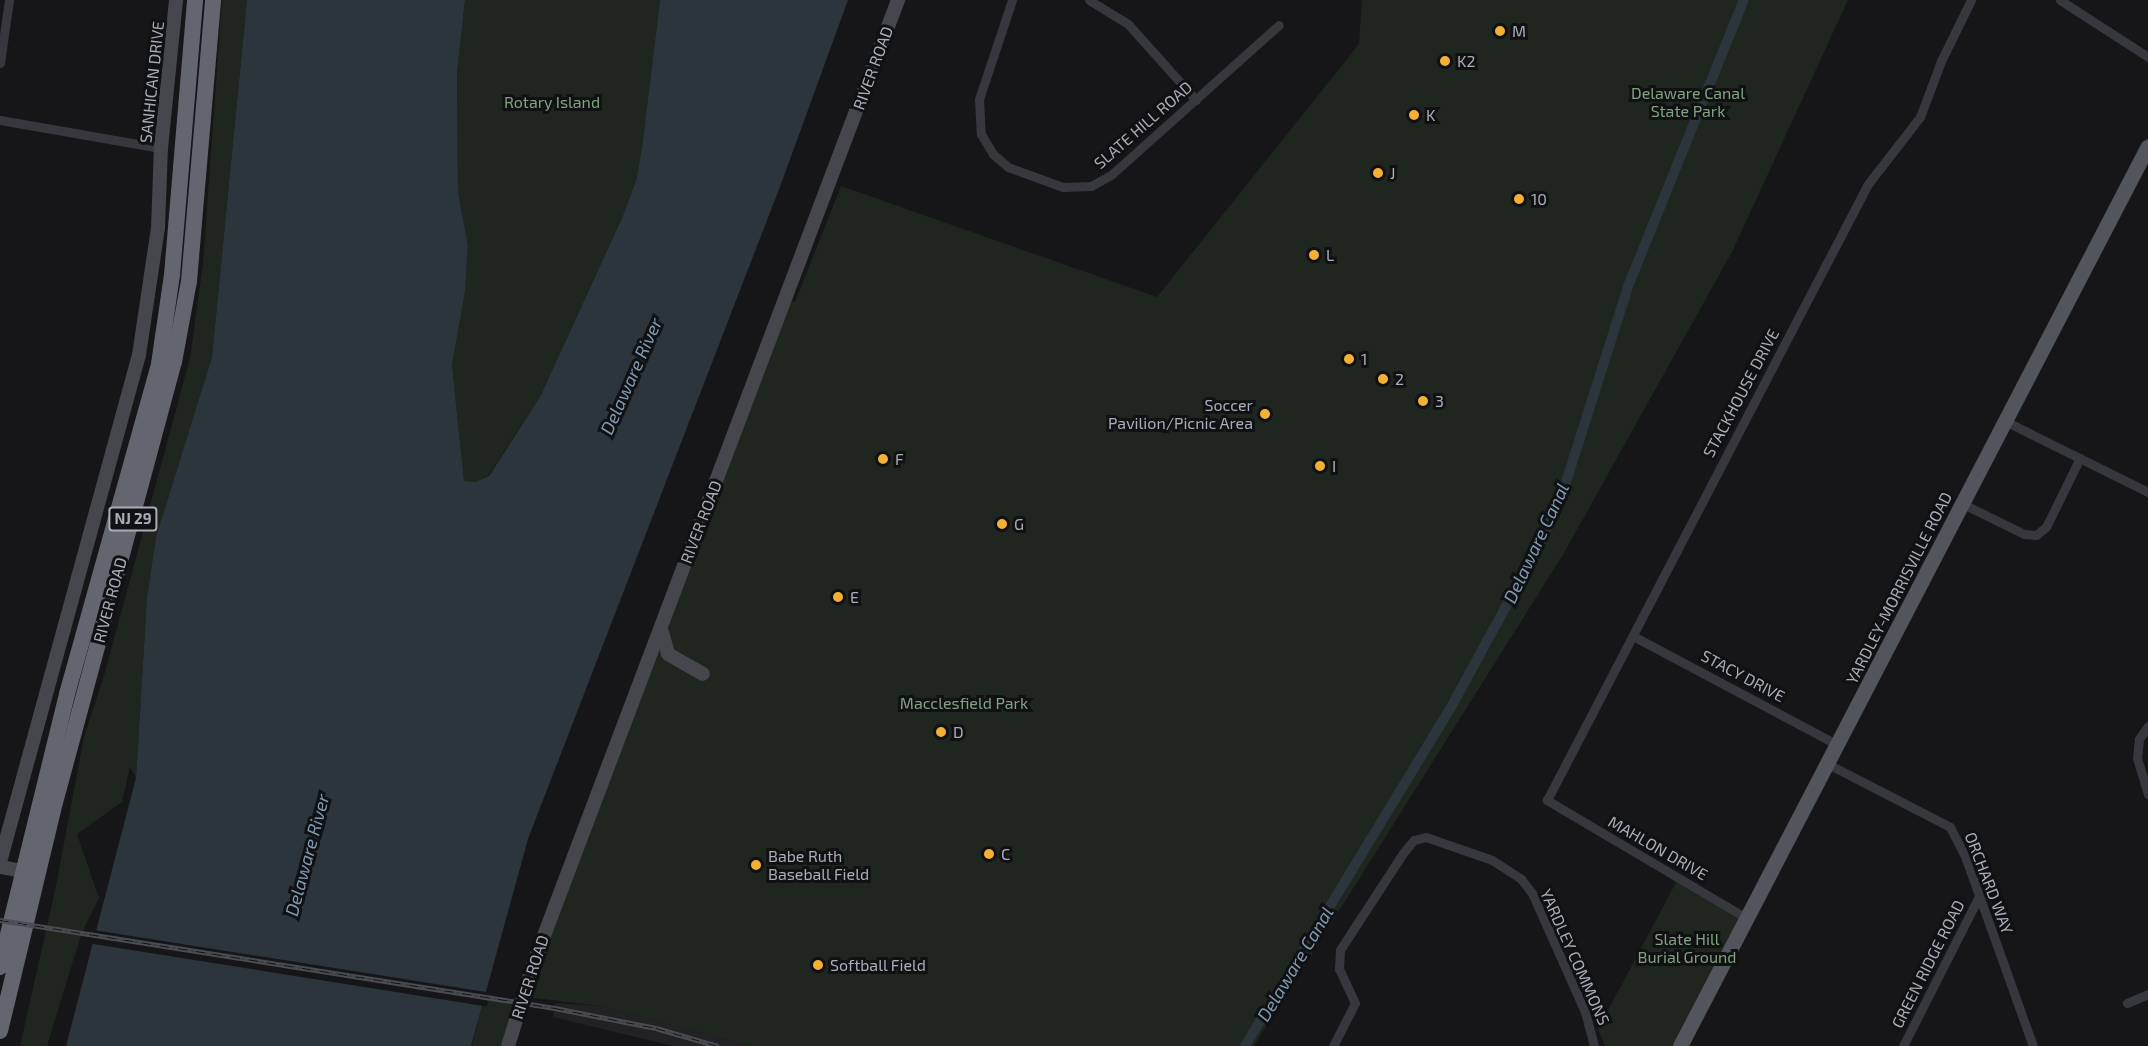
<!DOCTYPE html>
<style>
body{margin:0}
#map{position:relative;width:2148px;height:1046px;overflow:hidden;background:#161618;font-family:"Exo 2",sans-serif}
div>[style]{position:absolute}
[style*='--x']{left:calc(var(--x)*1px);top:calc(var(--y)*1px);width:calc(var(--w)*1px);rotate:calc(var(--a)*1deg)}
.built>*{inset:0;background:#222225}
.green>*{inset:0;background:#1e261f}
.water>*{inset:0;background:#2c353c}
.pier>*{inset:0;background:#161618;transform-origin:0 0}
.canal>*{height:10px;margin:-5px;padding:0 5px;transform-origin:5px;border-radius:5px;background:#2c353c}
.street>*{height:9px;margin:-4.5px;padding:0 4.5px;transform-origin:4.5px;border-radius:4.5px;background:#37383d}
.secondary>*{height:14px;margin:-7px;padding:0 7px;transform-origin:7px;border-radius:7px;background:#45474d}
.primary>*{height:15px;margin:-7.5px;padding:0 7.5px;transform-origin:7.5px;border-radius:7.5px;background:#53555c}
.highway>*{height:16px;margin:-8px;padding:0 8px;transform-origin:8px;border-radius:8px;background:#63666e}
.rail>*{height:5px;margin-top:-2.5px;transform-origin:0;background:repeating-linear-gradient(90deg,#111113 0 9px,#4a4c52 0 18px);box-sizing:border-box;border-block:2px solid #4a4c52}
.dots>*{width:16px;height:16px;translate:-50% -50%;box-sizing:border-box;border:3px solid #111113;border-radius:50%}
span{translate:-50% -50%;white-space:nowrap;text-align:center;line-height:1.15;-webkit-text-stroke:6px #111113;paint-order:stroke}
.shield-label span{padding:2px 4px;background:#111113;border:2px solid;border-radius:4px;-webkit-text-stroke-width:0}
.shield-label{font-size:15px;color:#a8adb8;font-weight:700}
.poi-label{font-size:16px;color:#a8adb8}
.left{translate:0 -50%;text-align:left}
.right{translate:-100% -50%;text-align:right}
.street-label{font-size:16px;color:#a8adb8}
.park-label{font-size:16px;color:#7fa381}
.water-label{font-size:18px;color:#7f9bb3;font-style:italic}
</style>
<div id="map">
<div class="built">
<i style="clip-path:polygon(555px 1003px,601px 1006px,750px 1046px,673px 1046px,553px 1017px)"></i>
</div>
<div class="green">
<i style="clip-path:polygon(222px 0,247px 0,212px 357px,156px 537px,147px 597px,136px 778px,130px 767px,122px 802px,77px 834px,99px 898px,81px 935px,47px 1046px,20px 1046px,56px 886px,84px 737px,104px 676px,190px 358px,203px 263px)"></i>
<i style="clip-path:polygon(465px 0,660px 0,642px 148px,636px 181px,622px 218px,540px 397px,488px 476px,476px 482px,464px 481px,452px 365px,465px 292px,468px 245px,458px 192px,457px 72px)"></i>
<i style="clip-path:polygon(1362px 0,1848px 0,1732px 252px,1564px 553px,1254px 1046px,750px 1046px,601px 1006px,526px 997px,791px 300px,795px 302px,841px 186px,1157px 297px,1359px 44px)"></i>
<i style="clip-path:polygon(1679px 877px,1748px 919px,1680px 1046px,1605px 1046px,1598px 1029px)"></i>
<i style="clip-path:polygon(484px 998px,520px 1007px,508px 1046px,472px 1046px)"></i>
</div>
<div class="water">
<i style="clip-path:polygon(247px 0,465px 0,457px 72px,458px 192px,468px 245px,465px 292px,452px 365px,464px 481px,475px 482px,489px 476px,540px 397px,622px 218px,636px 181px,642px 148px,660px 0,848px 0,781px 184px,528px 839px,471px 1046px,66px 1046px,136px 778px,147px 597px,156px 537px,212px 357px)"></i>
</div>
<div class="pier">
<i style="left:94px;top:930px;width:400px;height:14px;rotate:9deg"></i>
</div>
<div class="canal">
<i style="--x:1245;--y:1046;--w:394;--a:-58.7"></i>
<i style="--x:1450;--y:709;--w:180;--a:-61.4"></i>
<i style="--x:1536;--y:551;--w:55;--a:-64.4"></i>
<i style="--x:1560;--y:501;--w:228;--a:-72.4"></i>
<i style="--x:1629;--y:284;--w:306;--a:-68"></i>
</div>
<div class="street">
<i style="--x:1012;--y:0;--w:104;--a:108.4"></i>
<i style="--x:979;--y:99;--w:35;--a:87"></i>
<i style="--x:981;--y:134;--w:23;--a:59"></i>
<i style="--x:993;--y:154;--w:20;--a:41"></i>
<i style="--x:1008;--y:167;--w:59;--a:20"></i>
<i style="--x:1063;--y:187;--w:28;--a:-2"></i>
<i style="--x:1091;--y:186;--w:23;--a:-29"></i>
<i style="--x:1111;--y:175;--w:225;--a:-41.8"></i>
<i style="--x:1089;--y:0;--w:46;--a:31.6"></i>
<i style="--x:1128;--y:24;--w:102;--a:48.2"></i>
<i style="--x:2060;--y:0;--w:105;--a:32.9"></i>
<i style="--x:0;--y:63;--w:64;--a:-81.9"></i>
<i style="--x:0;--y:120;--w:163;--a:9.9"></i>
<i style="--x:2005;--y:421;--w:160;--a:26.4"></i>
<i style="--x:1963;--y:504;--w:68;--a:26.2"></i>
<i style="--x:2024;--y:534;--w:12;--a:5"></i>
<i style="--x:2036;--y:535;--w:13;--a:-39"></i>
<i style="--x:2046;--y:527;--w:77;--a:-63.8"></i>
<i style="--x:1633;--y:636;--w:232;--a:28"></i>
<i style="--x:2148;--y:726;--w:16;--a:125"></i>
<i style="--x:2139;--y:739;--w:19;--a:96"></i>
<i style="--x:2137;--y:758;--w:38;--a:73"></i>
<i style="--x:1828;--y:764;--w:137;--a:27.3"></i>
<i style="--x:1950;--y:827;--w:36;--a:63"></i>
<i style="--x:1966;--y:859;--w:199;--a:70.3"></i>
<i style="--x:1748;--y:919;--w:234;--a:-149.4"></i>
<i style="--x:1547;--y:800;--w:695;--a:-62.48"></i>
<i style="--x:1868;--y:184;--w:85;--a:-52.2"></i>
<i style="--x:1920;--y:117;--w:60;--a:-69.4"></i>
<i style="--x:1941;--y:61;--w:68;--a:-63.8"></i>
<i style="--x:2127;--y:1003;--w:23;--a:-23"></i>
<i style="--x:1333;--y:1046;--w:48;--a:-62.9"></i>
<i style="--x:1355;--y:1003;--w:38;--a:-115"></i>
<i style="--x:1339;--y:969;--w:19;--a:-87"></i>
<i style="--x:1340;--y:950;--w:116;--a:-57"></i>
<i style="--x:1403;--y:853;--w:17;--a:-50"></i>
<i style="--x:1414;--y:840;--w:12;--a:-14"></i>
<i style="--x:1426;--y:837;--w:70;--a:19.2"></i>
<i style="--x:1492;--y:860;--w:35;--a:33"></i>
<i style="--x:1521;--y:879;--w:18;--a:52"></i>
<i style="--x:1532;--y:893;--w:130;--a:66"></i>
<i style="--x:1585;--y:1012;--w:35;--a:75"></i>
<i style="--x:1903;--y:1046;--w:168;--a:-63.1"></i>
</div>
<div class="secondary">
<i style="--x:661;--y:629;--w:26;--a:74"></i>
<i style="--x:668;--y:654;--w:40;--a:29.7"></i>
<i style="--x:0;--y:862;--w:526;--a:-74.67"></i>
<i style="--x:139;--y:355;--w:128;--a:-81.5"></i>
<i style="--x:158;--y:228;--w:80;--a:-87.9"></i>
<i style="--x:161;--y:148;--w:149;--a:-84.2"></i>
<i style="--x:0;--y:867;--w:22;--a:10"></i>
<i style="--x:22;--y:871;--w:11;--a:-15"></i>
<i style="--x:508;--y:1046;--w:88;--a:-72.8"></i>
<i style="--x:534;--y:962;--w:1029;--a:-69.27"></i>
</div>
<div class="primary">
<i style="--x:1680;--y:1046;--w:1014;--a:-62.53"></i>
</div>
<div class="highway">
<i style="--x:0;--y:967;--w:281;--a:-76.2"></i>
<i style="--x:67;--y:694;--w:343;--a:-74.4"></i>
<i style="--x:159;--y:364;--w:90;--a:-81.7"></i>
<i style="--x:172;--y:275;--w:276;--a:-85.2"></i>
<i style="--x:0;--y:1031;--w:227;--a:-76.5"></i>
<i style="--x:53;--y:810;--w:464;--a:-74.9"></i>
<i style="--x:174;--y:362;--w:82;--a:-79.5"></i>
<i style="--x:189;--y:281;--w:282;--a:-85.1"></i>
</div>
<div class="rail">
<i style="--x:0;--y:920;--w:562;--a:9.01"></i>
<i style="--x:555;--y:1008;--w:103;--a:11.2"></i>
<i style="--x:656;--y:1028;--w:65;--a:16.2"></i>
</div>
<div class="dots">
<i style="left:1500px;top:31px;background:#f2b134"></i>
<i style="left:1445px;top:61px;background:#f2b134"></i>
<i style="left:1414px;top:115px;background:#f2b134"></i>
<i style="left:1378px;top:173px;background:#f2b134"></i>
<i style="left:1519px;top:199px;background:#f2b134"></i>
<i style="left:1314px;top:255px;background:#f2b134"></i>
<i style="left:1349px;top:359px;background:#f2b134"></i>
<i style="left:1383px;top:379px;background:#f2b134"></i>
<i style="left:1423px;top:401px;background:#f2b134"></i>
<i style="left:1265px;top:414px;background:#f2b134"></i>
<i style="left:883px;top:459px;background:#f2b134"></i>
<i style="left:1320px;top:466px;background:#f2b134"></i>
<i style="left:1002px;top:524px;background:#f2b134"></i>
<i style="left:838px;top:597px;background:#f2b134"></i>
<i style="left:941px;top:732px;background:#f2b134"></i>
<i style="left:989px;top:854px;background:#f2b134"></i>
<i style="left:756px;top:865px;background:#f2b134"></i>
<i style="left:818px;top:965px;background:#f2b134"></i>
</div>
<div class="shield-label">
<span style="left:133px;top:519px">NJ 29</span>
</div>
<div class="poi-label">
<span class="left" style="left:1512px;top:31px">M</span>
<span class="left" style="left:1457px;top:61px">K2</span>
<span class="left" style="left:1426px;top:115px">K</span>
<span class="left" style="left:1390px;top:173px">J</span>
<span class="left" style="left:1531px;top:199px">10</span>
<span class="left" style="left:1326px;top:255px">L</span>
<span class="left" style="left:1361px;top:359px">1</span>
<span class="left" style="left:1395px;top:379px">2</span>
<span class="left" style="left:1435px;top:401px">3</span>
<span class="right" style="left:1253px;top:414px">Soccer<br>Pavilion/Picnic Area</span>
<span class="left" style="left:895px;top:459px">F</span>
<span class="left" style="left:1332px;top:466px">I</span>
<span class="left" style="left:1014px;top:524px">G</span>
<span class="left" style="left:850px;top:597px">E</span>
<span class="left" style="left:953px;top:732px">D</span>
<span class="left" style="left:1001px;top:854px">C</span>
<span class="left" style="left:768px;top:865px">Babe Ruth<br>Baseball Field</span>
<span class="left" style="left:830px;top:965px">Softball Field</span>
</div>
<div class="street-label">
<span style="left:873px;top:68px;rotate:-70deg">RIVER ROAD</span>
<span style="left:152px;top:82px;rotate:-84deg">SANHICAN DRIVE</span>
<span style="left:1143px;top:125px;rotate:-41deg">SLATE HILL ROAD</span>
<span style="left:1741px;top:393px;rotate:-62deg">STACKHOUSE DRIVE</span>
<span style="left:701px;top:522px;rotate:-69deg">RIVER ROAD</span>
<span style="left:1899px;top:588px;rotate:-63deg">YARDLEY-MORRISVILLE ROAD</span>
<span style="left:110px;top:600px;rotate:-75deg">RIVER ROAD</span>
<span style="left:1743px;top:676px;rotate:28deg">STACY DRIVE</span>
<span style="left:1658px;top:848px;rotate:30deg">MAHLON DRIVE</span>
<span style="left:1989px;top:883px;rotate:69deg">ORCHARD WAY</span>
<span style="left:1575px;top:957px;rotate:66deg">YARDLEY COMMONS</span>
<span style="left:1928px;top:964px;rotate:-63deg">GREEN RIDGE ROAD</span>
<span style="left:530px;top:977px;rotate:-72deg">RIVER ROAD</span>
</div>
<div class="park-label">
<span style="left:1688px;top:102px">Delaware Canal<br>State Park</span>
<span style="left:552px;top:102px">Rotary Island</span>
<span style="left:964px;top:703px">Macclesfield Park</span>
<span style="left:1687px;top:948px">Slate Hill<br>Burial Ground</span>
</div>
<div class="water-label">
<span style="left:631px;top:376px;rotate:-66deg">Delaware River</span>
<span style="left:1536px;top:543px;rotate:-65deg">Delaware Canal</span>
<span style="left:307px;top:855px;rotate:-75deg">Delaware River</span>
<span style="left:1295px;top:964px;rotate:-59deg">Delaware Canal</span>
</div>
</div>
